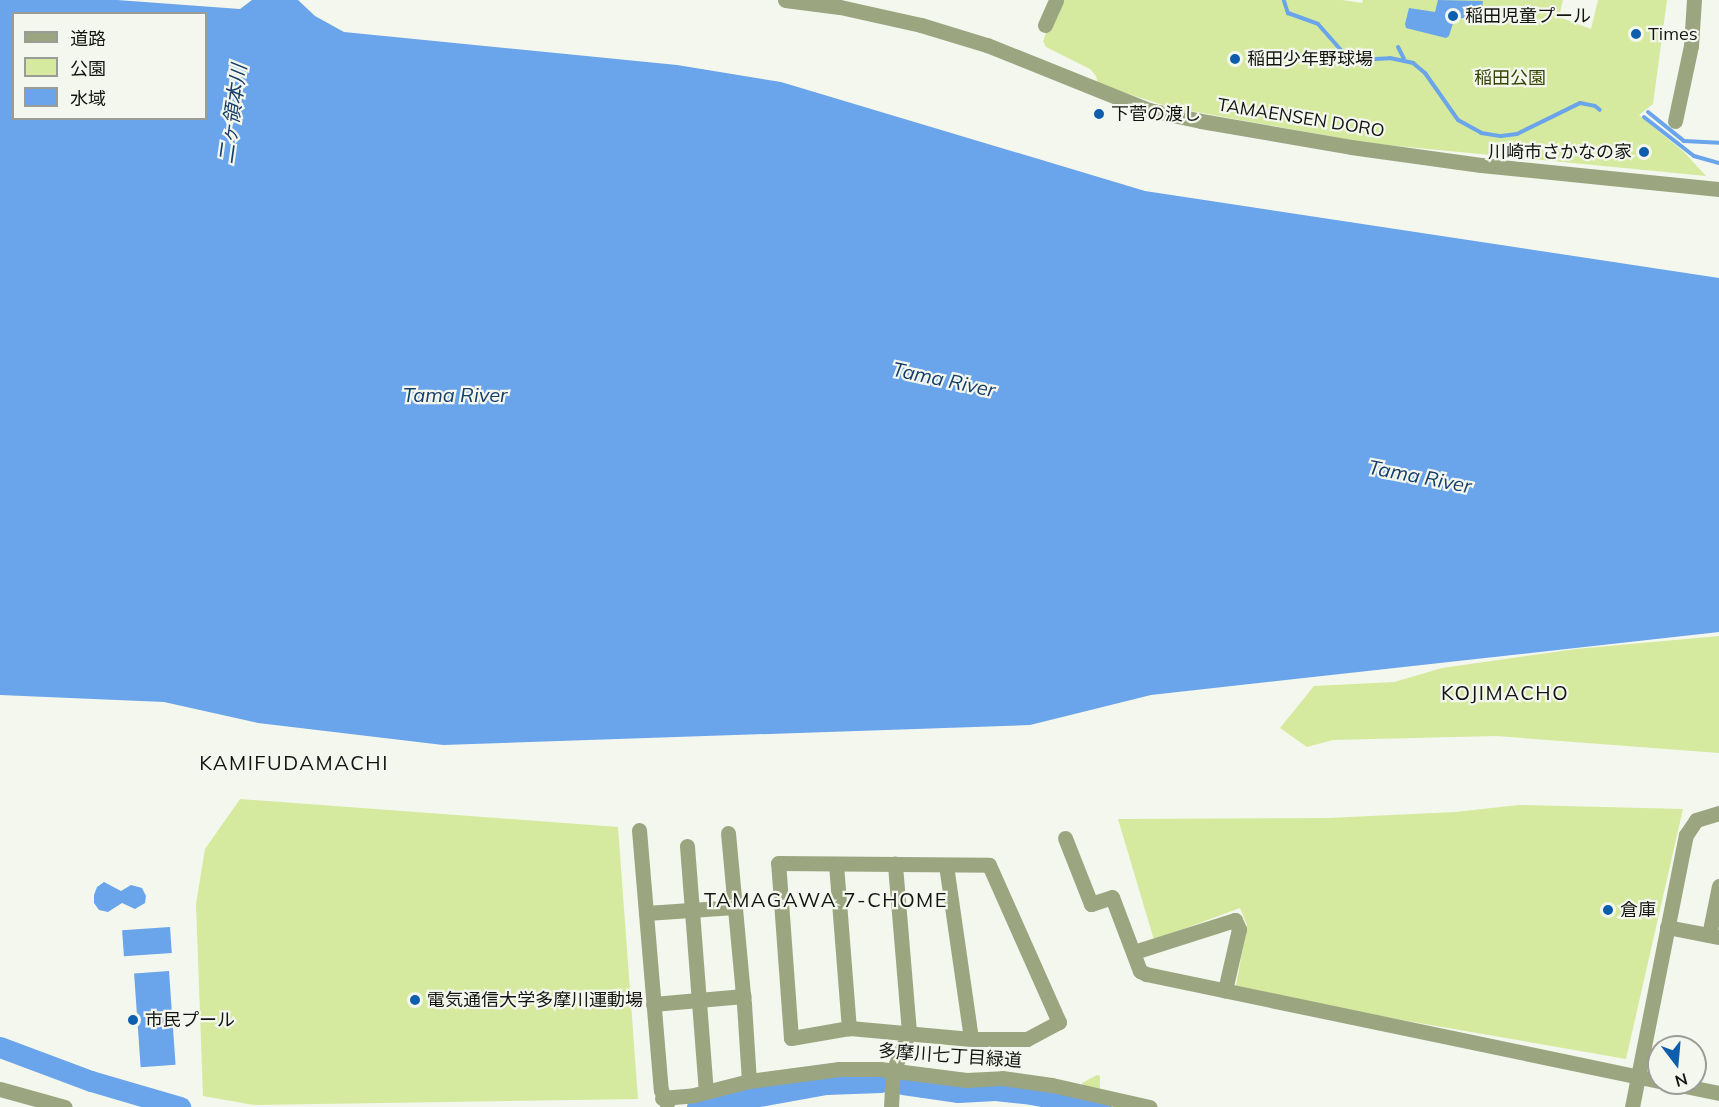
<!DOCTYPE html>
<meta charset="utf-8">
<style>
body{margin:0}
#map{position:relative;width:1719px;height:1107px;overflow:hidden;background:#f4f7ee;font-family:Mulish,"Noto Sans JP",sans-serif}
div>[style]{position:absolute}
[style*='--x']{left:calc(var(--x)*1px);top:calc(var(--y)*1px);width:calc(var(--w)*1px);rotate:calc(var(--a)*1deg)}
.green>*{inset:0;background:#d5ea9e}
.water>*{inset:0;background:#6aa4ea;transform-origin:0 0}
.stream>*{height:4px;margin:-2px;padding:0 2px;transform-origin:2px;border-radius:2px;background:#6aa4ea}
.river>*{height:21px;margin:-10.5px;padding:0 10.5px;transform-origin:10.5px;border-radius:10.5px;background:#6aa4ea}
.minor>*{height:15px;margin:-7.5px;padding:0 7.5px;transform-origin:7.5px;border-radius:7.5px;background:#9ba681}
.dots>*{width:16px;height:16px;translate:-50% -50%;box-sizing:border-box;border:3px solid #f4f7ee;border-radius:50%}
span{translate:-50% -50%;white-space:nowrap;text-align:center;line-height:1.15;-webkit-text-stroke:4.5px #f4f7ee;paint-order:stroke}
.poi-label{font-size:18px;color:#141512}
.left{translate:0 -50%;text-align:left}
.right{translate:-100% -50%;text-align:right}
.park-label{font-size:18px;color:#384500}
.street-label{font-size:18px;color:#141512}
.water-label{font-size:20px;color:#153e6b;font-style:italic}
.neighbourhood-label{font-size:20px;color:#141512;letter-spacing:1.5px}
.legend{position:absolute;left:12px;top:12px;width:195px;height:108px;box-sizing:border-box;background:#f4f7ee;border:2px solid #9a9d96;margin:0;padding:8px 10px;list-style:none;font-size:18px;color:#141512}
.legend li{display:flex;align-items:center;gap:12px;height:30px}
.legend b{width:30px;border:2px solid #9a9d96}
.north{position:absolute;left:1647px;top:1035px;width:60px;height:60px;box-sizing:border-box;background:#f4f7ee;border:2px solid #9a9d96;border-radius:50%;rotate:164deg;font-size:16px;font-weight:700;line-height:24px;text-align:center;color:#141512}
.north::after{content:'';display:block;margin:auto;width:21px;height:27px;background:#0d5ead;clip-path:polygon(50% 0,100% 100%,50% 72%,0 100%)}
</style>
<div id="map">
<div class="green">
<i style="clip-path:polygon(1058px 0,1342px 0,1362px 3px,1363px 0,1563px 0,1559px 17px,1591px 29px,1598px 0,1667px 0,1653px 104px,1639px 115px,1684px 152px,1706px 176px,1367px 143px,1169px 107px,1098px 84px,1096px 76px,1090px 69px,1046px 47px,1043px 41px)"></i>
<i style="clip-path:polygon(1719px 636px,1719px 753px,1496px 736px,1333px 740px,1307px 747px,1280px 728px,1314px 686px,1394px 682px,1442px 668px,1576px 649px)"></i>
<i style="clip-path:polygon(240px 799px,618px 827px,638px 1099px,254px 1105px,203px 1096px,196px 904px,205px 849px)"></i>
<i style="clip-path:polygon(1519px 805px,1683px 809px,1626px 1059px,1235px 991px,1247px 925px,1240px 908px,1154px 940px,1118px 819px,1328px 818px,1455px 812px)"></i>
<i style="clip-path:polygon(1097px 1075px,1100px 1076px,1100px 1090px,1083px 1087px,1082px 1083px)"></i>
</div>
<div class="water">
<i style="clip-path:polygon(evenodd,0 0,117px 0,240px 9px,252px 0,298px 0,315px 16px,344px 32px,677px 65px,781px 82px,1145px 191px,1719px 278px,1719px 632px,1151px 695px,1030px 725px,443px 745px,258px 723px,164px 702px,0 695px,0 0,14px 14px,206px 14px,206px 118px,14px 118px,14px 14px)"></i>
<i style="clip-path:polygon(1438px 0,1483px 1px,1480px 21px,1455px 17px,1449px 36px,1446px 38px,1406px 28px,1405px 24px,1409px 8px,1435px 12px)"></i>
<i style="clip-path:polygon(104px 882px,121px 891px,131px 885px,142px 888px,146px 896px,145px 903px,135px 909px,122px 903px,108px 912px,99px 910px,94px 903px,94px 895px,97px 887px)"></i>
<i style="left:170px;top:927px;width:26px;height:48px;rotate:86deg"></i>
<i style="left:169px;top:971px;width:94px;height:35px;rotate:86deg"></i>
</div>
<div class="stream">
<i style="--x:1284;--y:1;--w:13;--a:72"></i>
<i style="--x:1288;--y:13;--w:32;--a:20"></i>
<i style="--x:1318;--y:24;--w:45;--a:48.6"></i>
<i style="--x:1348;--y:58;--w:8;--a:14"></i>
<i style="--x:1356;--y:60;--w:34;--a:-3"></i>
<i style="--x:1390;--y:58;--w:24;--a:12"></i>
<i style="--x:1413;--y:63;--w:16;--a:40"></i>
<i style="--x:1425;--y:73;--w:57;--a:54.9"></i>
<i style="--x:1458;--y:120;--w:26;--a:29"></i>
<i style="--x:1481;--y:133;--w:20;--a:9"></i>
<i style="--x:1501;--y:136;--w:16;--a:-7"></i>
<i style="--x:1517;--y:134;--w:70;--a:-26.2"></i>
<i style="--x:1580;--y:103;--w:15;--a:11"></i>
<i style="--x:1595;--y:106;--w:6;--a:39"></i>
<i style="--x:1398;--y:47;--w:13;--a:63"></i>
<i style="--x:1648;--y:112;--w:46;--a:38.9"></i>
<i style="--x:1684;--y:141;--w:35;--a:3"></i>
<i style="--x:1644;--y:117;--w:63;--a:38"></i>
<i style="--x:1694;--y:156;--w:26;--a:16"></i>
</div>
<div class="river">
<i style="--x:0;--y:1047;--w:97;--a:20.5"></i>
<i style="--x:91;--y:1081;--w:93;--a:16.3"></i>
<i style="--x:903;--y:1084;--w:56;--a:8.3"></i>
<i style="--x:958;--y:1092;--w:37;--a:-3"></i>
<i style="--x:995;--y:1090;--w:36;--a:6"></i>
<i style="--x:1031;--y:1094;--w:71;--a:10.5"></i>
<i style="--x:697;--y:1107;--w:131;--a:-10.1"></i>
<i style="--x:826;--y:1084;--w:55;--a:-2.1"></i>
</div>
<div class="minor">
<i style="--x:785;--y:0;--w:55;--a:7.3"></i>
<i style="--x:840;--y:7;--w:83;--a:12.5"></i>
<i style="--x:921;--y:25;--w:69;--a:16.9"></i>
<i style="--x:987;--y:45;--w:175;--a:21.9"></i>
<i style="--x:1149;--y:110;--w:53;--a:11.9"></i>
<i style="--x:1201;--y:121;--w:152;--a:9.8"></i>
<i style="--x:1351;--y:147;--w:131;--a:7.9"></i>
<i style="--x:1481;--y:165;--w:239;--a:5.8"></i>
<i style="--x:1045;--y:25;--w:27;--a:-66"></i>
<i style="--x:1675;--y:121;--w:77;--a:-78"></i>
<i style="--x:1691;--y:46;--w:46;--a:-86.3"></i>
<i style="--x:639;--y:830;--w:261;--a:85.2"></i>
<i style="--x:661;--y:1090;--w:15;--a:67"></i>
<i style="--x:728;--y:833;--w:172;--a:84.7"></i>
<i style="--x:744;--y:1004;--w:77;--a:86.3"></i>
<i style="--x:1065;--y:838;--w:71;--a:68.5"></i>
<i style="--x:1091;--y:904;--w:22;--a:-18"></i>
<i style="--x:1112;--y:897;--w:79;--a:69.3"></i>
<i style="--x:1140;--y:971;--w:7;--a:27"></i>
<i style="--x:1146;--y:974;--w:524;--a:11.78"></i>
<i style="--x:687;--y:846;--w:246;--a:85.6"></i>
<i style="--x:778;--y:863;--w:211;--a:0.5"></i>
<i style="--x:989;--y:865;--w:172;--a:66"></i>
<i style="--x:1059;--y:1022;--w:36;--a:152"></i>
<i style="--x:1027;--y:1039;--w:56;--a:180"></i>
<i style="--x:971;--y:1039;--w:122;--a:-174.8"></i>
<i style="--x:849;--y:1028;--w:59;--a:170.2"></i>
<i style="--x:791;--y:1038;--w:175;--a:-94.2"></i>
<i style="--x:836;--y:864;--w:165;--a:85.5"></i>
<i style="--x:946;--y:865;--w:176;--a:81.8"></i>
<i style="--x:646;--y:913;--w:89;--a:-3.9"></i>
<i style="--x:1667;--y:927;--w:53;--a:10.9"></i>
<i style="--x:1709;--y:935;--w:50;--a:-78.5"></i>
<i style="--x:1134;--y:952;--w:106;--a:-17.6"></i>
<i style="--x:1235;--y:920;--w:10;--a:66"></i>
<i style="--x:1239;--y:929;--w:63;--a:102.9"></i>
<i style="--x:653;--y:1004;--w:91;--a:-5"></i>
<i style="--x:1670;--y:1083;--w:50;--a:11.5"></i>
<i style="--x:0;--y:1089;--w:67;--a:15.5"></i>
<i style="--x:662;--y:1098;--w:32;--a:-5"></i>
<i style="--x:694;--y:1095;--w:57;--a:-14.3"></i>
<i style="--x:749;--y:1081;--w:91;--a:-7.6"></i>
<i style="--x:839;--y:1069;--w:41;--a:0"></i>
<i style="--x:880;--y:1069;--w:87;--a:7.3"></i>
<i style="--x:966;--y:1080;--w:36;--a:-3"></i>
<i style="--x:1002;--y:1078;--w:50;--a:8"></i>
<i style="--x:1052;--y:1085;--w:100;--a:12.7"></i>
<i style="--x:891;--y:1107;--w:36;--a:-87"></i>
<i style="--x:893;--y:1071;--w:42;--a:-67.7"></i>
<i style="--x:909;--y:1032;--w:169;--a:-94.8"></i>
<i style="--x:1632;--y:1107;--w:277;--a:-78.8"></i>
<i style="--x:1686;--y:835;--w:18;--a:-56"></i>
<i style="--x:1696;--y:820;--w:24;--a:-17"></i>
</div>
<div class="dots">
<i style="left:1453px;top:16px;background:#0d5ead"></i>
<i style="left:1636px;top:34px;background:#0d5ead"></i>
<i style="left:1235px;top:59px;background:#0d5ead"></i>
<i style="left:1099px;top:114px;background:#0d5ead"></i>
<i style="left:1644px;top:152px;background:#0d5ead"></i>
<i style="left:1608px;top:910px;background:#0d5ead"></i>
<i style="left:415px;top:1000px;background:#0d5ead"></i>
<i style="left:133px;top:1020px;background:#0d5ead"></i>
</div>
<div class="poi-label">
<span class="left" style="left:1465px;top:16px">稲田児童プール</span>
<span class="left" style="left:1648px;top:34px">Times</span>
<span class="left" style="left:1247px;top:59px">稲田少年野球場</span>
<span class="left" style="left:1111px;top:114px">下菅の渡し</span>
<span class="right" style="left:1632px;top:152px">川崎市さかなの家</span>
<span class="left" style="left:1620px;top:910px">倉庫</span>
<span class="left" style="left:427px;top:1000px">電気通信大学多摩川運動場</span>
<span class="left" style="left:145px;top:1020px">市民プール</span>
</div>
<div class="park-label">
<span style="left:1510px;top:78px">稲田公園</span>
</div>
<div class="street-label">
<span style="left:1301px;top:118px;rotate:9deg">TAMAENSEN DORO</span>
<span style="left:950px;top:1056px;rotate:4deg">多摩川七丁目緑道</span>
</div>
<div class="water-label">
<span style="left:232px;top:114px;rotate:-82deg">二ヶ領本川</span>
<span style="left:944px;top:379px;rotate:12deg">Tama River</span>
<span style="left:455px;top:394px">Tama River</span>
<span style="left:1420px;top:476px;rotate:11deg">Tama River</span>
</div>
<div class="neighbourhood-label">
<span style="left:1505px;top:692px">KOJIMACHO</span>
<span style="left:294px;top:762px">KAMIFUDAMACHI</span>
<span style="left:826px;top:899px">TAMAGAWA 7-CHOME</span>
</div>
<ul class="legend">
<li><b style="height:8px;background:#9ba681"></b>道路</li>
<li><b style="height:16px;background:#d5ea9e"></b>公園</li>
<li><b style="height:16px;background:#6aa4ea"></b>水域</li>
</ul>
<div class="north">N</div>
</div>
